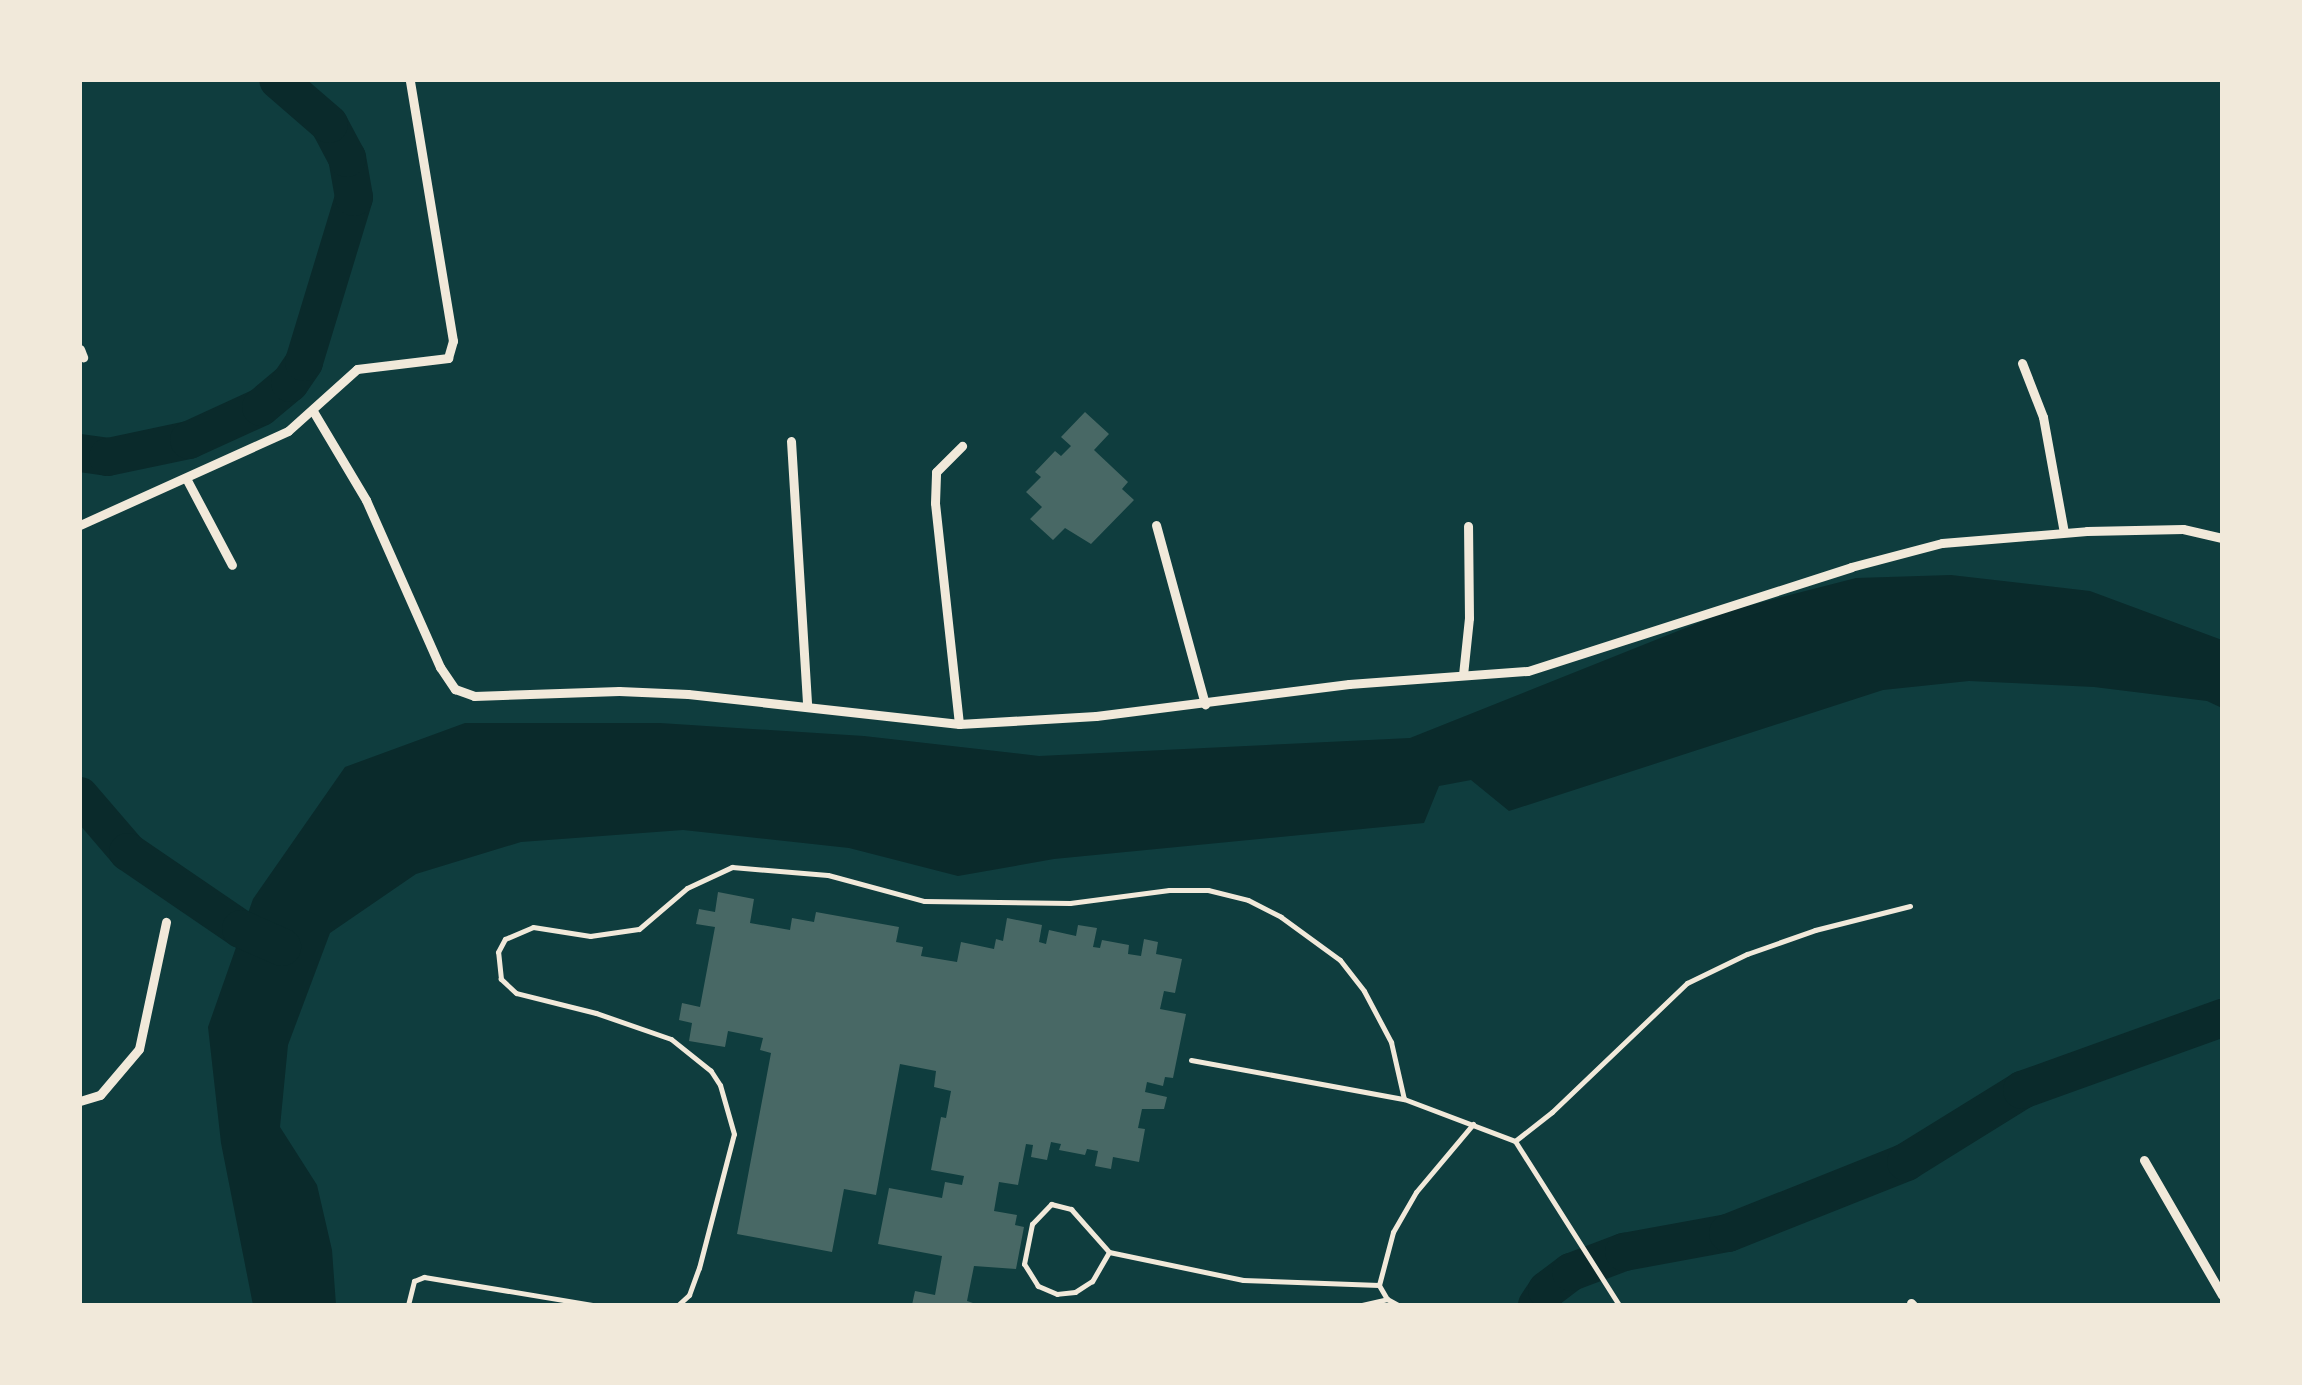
<!DOCTYPE html>
<style>
body{margin:0}
#map{position:relative;width:2302px;height:1385px;overflow:hidden;background:#0f3d3e;font-family:"Nunito Sans",sans-serif}
div>[style]{position:absolute}
[style*='--x']{left:calc(var(--x)*1px);top:calc(var(--y)*1px);width:calc(var(--w)*1px);rotate:calc(var(--a)*1deg)}
.water>*{inset:0;background:#0a2a2b}
.river>*{height:38px;margin:-19px;padding:0 19px;transform-origin:19px;border-radius:19px;background:#0a2a2b}
.building>*{inset:0;background:#486865}
.service>*{height:5px;margin:-2.5px;padding:0 2.5px;transform-origin:2.5px;border-radius:2.5px;background:#f1e9da}
.minor>*{height:9px;margin:-4.5px;padding:0 4.5px;transform-origin:4.5px;border-radius:4.5px;background:#f1e9da}
span{translate:-50% -50%;white-space:nowrap;text-align:center;line-height:1.15;-webkit-text-stroke:10px #f1e9da;paint-order:stroke}
.frame{position:absolute;inset:0;border:82px solid #f1e9da;pointer-events:none}
</style>
<div id="map">
<div class="water">
<i style="clip-path:polygon(1951px 575px,2090px 591px,2222px 640px,2222px 708px,2207px 701px,2094px 687px,1969px 681px,1883px 690px,1509px 811px,1471px 780px,1439px 786px,1424px 823px,1054px 859px,958px 876px,849px 848px,683px 830px,521px 842px,416px 874px,330px 933px,288px 1045px,280px 1127px,317px 1185px,332px 1250px,336px 1305px,253px 1305px,221px 1143px,208px 1027px,253px 899px,345px 767px,465px 723px,660px 723px,864px 736px,1039px 756px,1410px 738px,1728px 611px,1856px 578px)"></i>
</div>
<div class="river">
<i style="--x:80;--y:453;--w:28;--a:8"></i>
<i style="--x:108;--y:457;--w:83;--a:-11.9"></i>
<i style="--x:189;--y:440;--w:79;--a:-24.6"></i>
<i style="--x:261;--y:407;--w:38;--a:-40"></i>
<i style="--x:290;--y:383;--w:25;--a:-56"></i>
<i style="--x:304;--y:362;--w:172;--a:-73.1"></i>
<i style="--x:354;--y:197;--w:40;--a:-100"></i>
<i style="--x:347;--y:158;--w:38;--a:-118"></i>
<i style="--x:329;--y:124;--w:67;--a:-139.2"></i>
<i style="--x:80;--y:796;--w:74;--a:49.4"></i>
<i style="--x:128;--y:852;--w:137;--a:34.3"></i>
<i style="--x:241;--y:929;--w:45;--a:23.7"></i>
<i style="--x:1537;--y:1305;--w:18;--a:-56"></i>
<i style="--x:1547;--y:1290;--w:30;--a:-37"></i>
<i style="--x:1571;--y:1272;--w:57;--a:-20.7"></i>
<i style="--x:1624;--y:1252;--w:106;--a:-10.4"></i>
<i style="--x:1728;--y:1233;--w:192;--a:-21.7"></i>
<i style="--x:1906;--y:1162;--w:137;--a:-31.8"></i>
<i style="--x:2022;--y:1090;--w:213;--a:-19.8"></i>
</div>
<div class="building">
<i style="clip-path:polygon(1085px 412px,1109px 434px,1094px 450px,1128px 482px,1122px 489px,1134px 500px,1091px 544px,1065px 528px,1053px 540px,1030px 519px,1042px 507px,1026px 492px,1041px 477px,1035px 472px,1055px 451px,1061px 456px,1071px 446px,1061px 437px)"></i>
<i style="clip-path:polygon(718px 892px,754px 899px,750px 923px,790px 930px,792px 918px,814px 922px,816px 912px,899px 927px,896px 942px,923px 947px,921px 956px,957px 962px,961px 942px,994px 949px,996px 939px,1003px 941px,1007px 918px,1042px 925px,1039px 942px,1046px 944px,1049px 930px,1076px 936px,1078px 925px,1097px 928px,1093px 947px,1100px 948px,1102px 940px,1129px 945px,1128px 954px,1141px 956px,1144px 939px,1158px 942px,1156px 954px,1182px 959px,1175px 993px,1164px 991px,1160px 1009px,1186px 1014px,1173px 1078px,1165px 1077px,1163px 1086px,1147px 1082px,1145px 1092px,1167px 1097px,1164px 1109px,1142px 1109px,1138px 1128px,1145px 1129px,1139px 1162px,1113px 1157px,1111px 1169px,1095px 1166px,1098px 1151px,1087px 1149px,1085px 1155px,1059px 1150px,1061px 1144px,1051px 1142px,1047px 1160px,1031px 1157px,1033px 1145px,1026px 1144px,1018px 1185px,999px 1182px,994px 1211px,1017px 1215px,1015px 1225px,1024px 1227px,1016px 1269px,974px 1266px,967px 1301px,979px 1305px,912px 1305px,915px 1291px,935px 1295px,942px 1256px,878px 1244px,889px 1188px,942px 1198px,945px 1182px,962px 1185px,964px 1176px,931px 1170px,941px 1117px,946px 1118px,951px 1091px,934px 1087px,936px 1071px,900px 1064px,876px 1195px,844px 1189px,832px 1252px,737px 1234px,771px 1053px,760px 1050px,763px 1038px,728px 1031px,725px 1047px,689px 1041px,692px 1023px,679px 1020px,682px 1003px,700px 1007px,715px 927px,696px 924px,699px 909px,715px 912px)"></i>
</div>
<div class="service">
<i style="--x:1191;--y:1060;--w:217;--a:10.4"></i>
<i style="--x:1404;--y:1099;--w:119;--a:20.7"></i>
<i style="--x:1515;--y:1141;--w:194;--a:57.6"></i>
<i style="--x:1515;--y:1141;--w:47;--a:-38.1"></i>
<i style="--x:1552;--y:1112;--w:187;--a:-43.7"></i>
<i style="--x:1687;--y:983;--w:67;--a:-25.8"></i>
<i style="--x:1747;--y:954;--w:72;--a:-19.4"></i>
<i style="--x:1815;--y:930;--w:98;--a:-14.2"></i>
<i style="--x:1051;--y:1204;--w:21;--a:14"></i>
<i style="--x:1071;--y:1209;--w:57;--a:48.5"></i>
<i style="--x:1109;--y:1252;--w:34;--a:120"></i>
<i style="--x:1092;--y:1281;--w:20;--a:147"></i>
<i style="--x:1075;--y:1292;--w:18;--a:174"></i>
<i style="--x:1057;--y:1294;--w:21;--a:-157"></i>
<i style="--x:1038;--y:1286;--w:26;--a:-122"></i>
<i style="--x:1024;--y:1264;--w:41;--a:-78.7"></i>
<i style="--x:1032;--y:1224;--w:28;--a:-46"></i>
<i style="--x:1109;--y:1252;--w:137;--a:11.8"></i>
<i style="--x:1243;--y:1280;--w:136;--a:2.1"></i>
<i style="--x:1387;--y:1299;--w:16;--a:-120"></i>
<i style="--x:1379;--y:1285;--w:55;--a:-75.2"></i>
<i style="--x:1393;--y:1232;--w:46;--a:-60.1"></i>
<i style="--x:1416;--y:1192;--w:89;--a:-50"></i>
<i style="--x:408;--y:1305;--w:25;--a:-76"></i>
<i style="--x:414;--y:1281;--w:11;--a:-22"></i>
<i style="--x:424;--y:1277;--w:172;--a:9.4"></i>
<i style="--x:678;--y:1305;--w:15;--a:-42"></i>
<i style="--x:689;--y:1295;--w:29;--a:-70"></i>
<i style="--x:699;--y:1268;--w:138;--a:-75.4"></i>
<i style="--x:734;--y:1134;--w:51;--a:-105.9"></i>
<i style="--x:720;--y:1085;--w:17;--a:-123"></i>
<i style="--x:711;--y:1071;--w:51;--a:-141.3"></i>
<i style="--x:671;--y:1039;--w:79;--a:-160.9"></i>
<i style="--x:596;--y:1013;--w:82;--a:-166"></i>
<i style="--x:516;--y:993;--w:21;--a:-137"></i>
<i style="--x:501;--y:979;--w:27;--a:-96"></i>
<i style="--x:498;--y:952;--w:15;--a:-62"></i>
<i style="--x:505;--y:939;--w:30;--a:-23"></i>
<i style="--x:533;--y:927;--w:58;--a:9"></i>
<i style="--x:590;--y:936;--w:49;--a:-8.1"></i>
<i style="--x:639;--y:929;--w:63;--a:-40.5"></i>
<i style="--x:687;--y:888;--w:50;--a:-25"></i>
<i style="--x:732;--y:867;--w:96;--a:4.8"></i>
<i style="--x:828;--y:875;--w:99;--a:15.2"></i>
<i style="--x:924;--y:901;--w:146;--a:0.8"></i>
<i style="--x:1070;--y:903;--w:100;--a:-7.5"></i>
<i style="--x:1169;--y:890;--w:39;--a:0"></i>
<i style="--x:1208;--y:890;--w:41;--a:14"></i>
<i style="--x:1248;--y:900;--w:37;--a:27"></i>
<i style="--x:1281;--y:917;--w:73;--a:36.1"></i>
<i style="--x:1340;--y:960;--w:39;--a:52"></i>
<i style="--x:1364;--y:991;--w:58;--a:62.1"></i>
<i style="--x:1391;--y:1042;--w:58;--a:77.2"></i>
<i style="--x:1362;--y:1305;--w:26;--a:-13"></i>
<i style="--x:1387;--y:1299;--w:13;--a:29"></i>
</div>
<div class="minor">
<i style="--x:80;--y:349;--w:9;--a:69"></i>
<i style="--x:2022;--y:363;--w:58;--a:68.7"></i>
<i style="--x:2043;--y:417;--w:117;--a:79.7"></i>
<i style="--x:313;--y:411;--w:104;--a:59.2"></i>
<i style="--x:366;--y:500;--w:183;--a:66.1"></i>
<i style="--x:440;--y:667;--w:27;--a:56"></i>
<i style="--x:455;--y:689;--w:20;--a:20"></i>
<i style="--x:474;--y:696;--w:145;--a:-2"></i>
<i style="--x:619;--y:691;--w:69;--a:2.5"></i>
<i style="--x:688;--y:694;--w:273;--a:6.3"></i>
<i style="--x:959;--y:724;--w:137;--a:-3.3"></i>
<i style="--x:1096;--y:716;--w:255;--a:-7.2"></i>
<i style="--x:1349;--y:684;--w:179;--a:-4.2"></i>
<i style="--x:1528;--y:671;--w:339;--a:-17.8"></i>
<i style="--x:1851;--y:567;--w:94;--a:-14.8"></i>
<i style="--x:1942;--y:543;--w:145;--a:-4.7"></i>
<i style="--x:2087;--y:531;--w:96;--a:-1.2"></i>
<i style="--x:2183;--y:529;--w:40;--a:13"></i>
<i style="--x:791;--y:441;--w:263;--a:86.5"></i>
<i style="--x:187;--y:480;--w:96;--a:62.1"></i>
<i style="--x:80;--y:525;--w:228;--a:-24.3"></i>
<i style="--x:288;--y:431;--w:93;--a:-41.9"></i>
<i style="--x:357;--y:369;--w:92;--a:-6.9"></i>
<i style="--x:448;--y:358;--w:18;--a:-74"></i>
<i style="--x:453;--y:341;--w:265;--a:-99.4"></i>
<i style="--x:1156;--y:525;--w:186;--a:74.7"></i>
<i style="--x:1463;--y:675;--w:57;--a:-84"></i>
<i style="--x:1469;--y:618;--w:92;--a:-90.6"></i>
<i style="--x:959;--y:724;--w:222;--a:-96.2"></i>
<i style="--x:935;--y:503;--w:31;--a:-88"></i>
<i style="--x:936;--y:472;--w:37;--a:-45"></i>
<i style="--x:80;--y:1101;--w:21;--a:-17"></i>
<i style="--x:100;--y:1095;--w:60;--a:-49.7"></i>
<i style="--x:139;--y:1049;--w:130;--a:-78"></i>
<i style="--x:2144;--y:1160;--w:156;--a:60"></i>
<i style="--x:1911;--y:1303;--w:3;--a:45"></i>
</div>
<div class="frame"></div>
</div>
